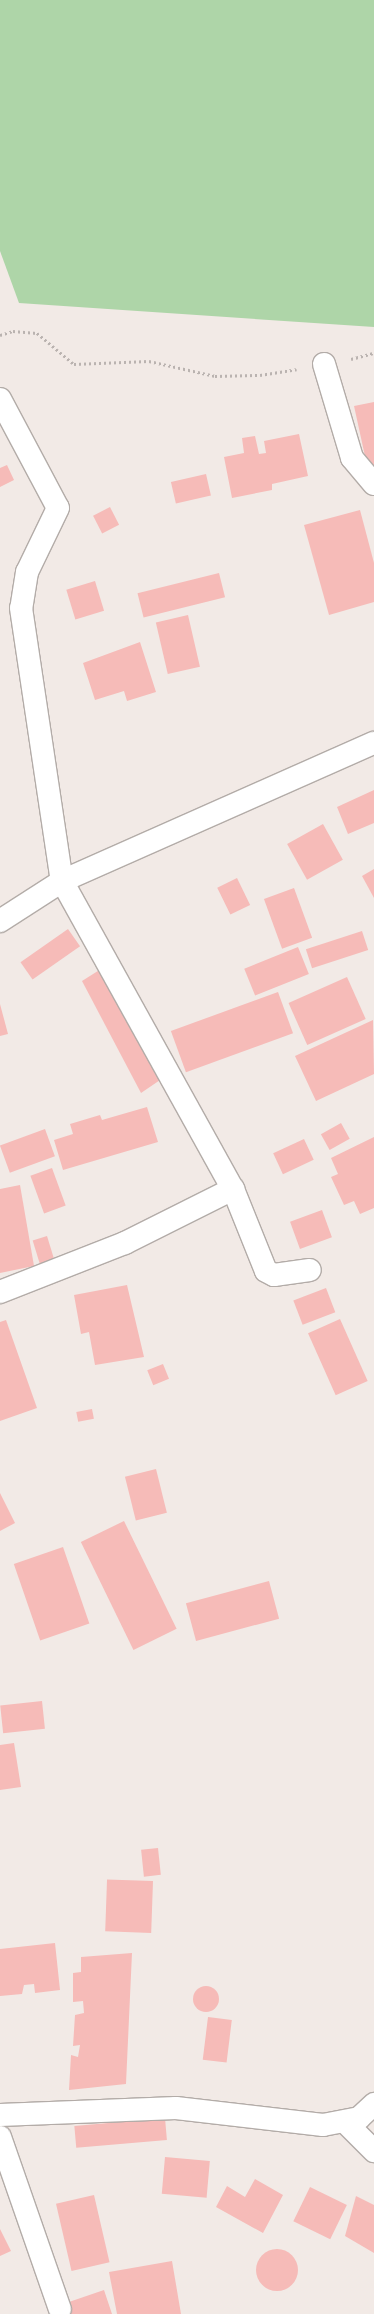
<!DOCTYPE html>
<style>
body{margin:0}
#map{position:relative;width:374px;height:2314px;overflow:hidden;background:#f2eae6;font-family:"Fira Sans",sans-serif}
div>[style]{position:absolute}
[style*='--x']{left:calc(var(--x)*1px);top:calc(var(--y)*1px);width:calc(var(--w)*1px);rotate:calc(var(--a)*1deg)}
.green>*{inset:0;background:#aed5a8}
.building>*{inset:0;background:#f6bbb8;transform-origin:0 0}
.round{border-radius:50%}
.path>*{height:2.5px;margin-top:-1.25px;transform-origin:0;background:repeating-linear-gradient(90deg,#bab3b0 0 2px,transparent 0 5px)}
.roads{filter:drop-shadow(1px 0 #b3aca8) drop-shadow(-1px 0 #b3aca8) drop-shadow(0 1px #b3aca8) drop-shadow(0 -1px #b3aca8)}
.street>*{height:22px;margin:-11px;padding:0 11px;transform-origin:11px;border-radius:11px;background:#fff}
span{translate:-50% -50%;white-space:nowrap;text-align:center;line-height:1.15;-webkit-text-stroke:3.5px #f2eae6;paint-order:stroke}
</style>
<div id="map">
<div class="green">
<i style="clip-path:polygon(0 0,374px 0,374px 327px,19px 303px,0 251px)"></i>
</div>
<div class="building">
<i style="clip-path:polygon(374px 402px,374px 469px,368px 470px,354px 406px)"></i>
<i style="clip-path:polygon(299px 434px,308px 476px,272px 484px,272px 490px,232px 498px,224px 457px,244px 453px,242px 438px,255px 436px,259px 454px,266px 453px,264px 441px)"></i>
<i style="clip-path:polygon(7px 465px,14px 480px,0 487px,0 468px)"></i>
<i style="left:206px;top:474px;width:22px;height:36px;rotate:77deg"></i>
<i style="left:110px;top:507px;width:20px;height:19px;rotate:63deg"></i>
<i style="clip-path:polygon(360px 510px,374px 563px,374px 602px,329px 615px,304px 525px)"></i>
<i style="left:219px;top:573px;width:25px;height:84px;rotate:76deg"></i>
<i style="left:95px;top:581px;width:31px;height:30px;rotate:73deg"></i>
<i style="left:188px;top:615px;width:53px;height:33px;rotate:77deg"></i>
<i style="clip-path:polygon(140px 642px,156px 692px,127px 701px,124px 691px,95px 700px,83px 663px)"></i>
<i style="clip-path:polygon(374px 790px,374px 823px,348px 834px,337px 807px)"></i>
<i style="left:323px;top:824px;width:41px;height:41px;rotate:61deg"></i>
<i style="clip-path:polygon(374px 869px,374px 898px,362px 876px)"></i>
<i style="left:237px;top:878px;width:30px;height:22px;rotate:64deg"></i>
<i style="left:294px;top:888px;width:53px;height:32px;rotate:70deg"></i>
<i style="left:68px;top:929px;width:21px;height:58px;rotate:55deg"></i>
<i style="left:362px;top:931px;width:20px;height:59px;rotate:72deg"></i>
<i style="left:298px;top:947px;width:29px;height:58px;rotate:68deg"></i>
<i style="clip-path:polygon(101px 969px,166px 1076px,141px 1093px,82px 981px)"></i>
<i style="left:347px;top:977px;width:46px;height:64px;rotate:66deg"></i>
<i style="left:278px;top:992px;width:44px;height:114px;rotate:70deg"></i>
<i style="clip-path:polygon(0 1004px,8px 1034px,0 1036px)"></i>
<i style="clip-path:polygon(373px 1020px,374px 1074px,316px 1101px,295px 1056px)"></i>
<i style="clip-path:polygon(147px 1107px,158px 1142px,63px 1170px,54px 1140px,73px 1134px,70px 1124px,100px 1115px,102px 1120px)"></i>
<i style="left:341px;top:1123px;width:18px;height:23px;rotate:61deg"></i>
<i style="left:45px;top:1129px;width:29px;height:48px;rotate:70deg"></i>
<i style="clip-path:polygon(374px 1137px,374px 1208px,360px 1214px,354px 1201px,344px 1205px,331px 1177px,338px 1174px,331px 1158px)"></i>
<i style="left:304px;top:1139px;width:23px;height:34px;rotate:65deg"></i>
<i style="left:52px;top:1168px;width:40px;height:23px;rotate:70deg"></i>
<i style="clip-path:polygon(20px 1185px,34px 1266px,0 1273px,0 1189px)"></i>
<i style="left:322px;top:1210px;width:29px;height:34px;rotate:70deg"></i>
<i style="left:47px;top:1236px;width:27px;height:15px;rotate:73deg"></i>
<i style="clip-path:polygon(127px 1285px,144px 1357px,95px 1365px,89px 1332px,81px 1334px,74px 1295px)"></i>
<i style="left:326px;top:1288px;width:26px;height:35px;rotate:69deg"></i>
<i style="left:340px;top:1319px;width:68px;height:35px;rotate:66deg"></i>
<i style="clip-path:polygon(6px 1320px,37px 1408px,0 1421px,0 1322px)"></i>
<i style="left:163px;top:1364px;width:16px;height:17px;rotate:68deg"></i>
<i style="left:92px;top:1409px;width:10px;height:16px;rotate:79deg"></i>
<i style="left:156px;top:1469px;width:45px;height:32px;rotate:76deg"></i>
<i style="clip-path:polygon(0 1493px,15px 1523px,0 1531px)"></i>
<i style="left:124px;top:1521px;width:120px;height:48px;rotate:64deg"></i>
<i style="left:63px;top:1547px;width:81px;height:52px;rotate:71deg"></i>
<i style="left:269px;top:1581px;width:39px;height:86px;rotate:75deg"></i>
<i style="left:42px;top:1701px;width:28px;height:42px;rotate:84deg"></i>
<i style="clip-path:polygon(14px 1743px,21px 1787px,0 1790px,0 1745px)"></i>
<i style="left:158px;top:1848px;width:27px;height:17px;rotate:84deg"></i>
<i style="left:153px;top:1881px;width:52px;height:46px;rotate:92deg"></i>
<i style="clip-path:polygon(55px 1943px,60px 1990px,35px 1993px,34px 1984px,24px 1985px,22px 1994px,0 1996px,0 1949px)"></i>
<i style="clip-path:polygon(132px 1953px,126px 2084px,69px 2090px,71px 2055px,78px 2057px,80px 2045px,73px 2046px,75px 2015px,84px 2013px,83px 2001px,73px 2002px,73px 1973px,81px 1972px,81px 1957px)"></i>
<i class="round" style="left:193px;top:1986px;width:26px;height:26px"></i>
<i style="left:208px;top:2017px;width:24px;height:43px;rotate:7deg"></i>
<i style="left:165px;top:2118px;width:22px;height:91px;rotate:85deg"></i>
<i style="left:165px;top:2157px;width:45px;height:37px;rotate:5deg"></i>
<i style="clip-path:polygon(255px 2179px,283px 2195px,263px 2233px,216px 2207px,227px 2186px,245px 2197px)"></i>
<i style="left:310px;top:2187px;width:41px;height:38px;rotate:26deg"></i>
<i style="left:94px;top:2195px;width:69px;height:39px;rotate:77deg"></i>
<i style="clip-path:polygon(356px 2196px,374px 2205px,374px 2253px,345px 2236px)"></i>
<i style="clip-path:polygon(0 2229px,11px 2251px,0 2256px)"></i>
<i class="round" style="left:256px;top:2249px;width:42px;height:42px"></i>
<i style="clip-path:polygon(172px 2261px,181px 2314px,117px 2314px,109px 2272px)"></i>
<i style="clip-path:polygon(104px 2290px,112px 2314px,67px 2314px,66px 2303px)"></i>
</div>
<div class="path">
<i style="--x:0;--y:335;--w:14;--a:-17"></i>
<i style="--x:13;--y:331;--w:24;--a:5"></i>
<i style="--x:37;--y:333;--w:48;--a:40"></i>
<i style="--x:74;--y:364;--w:75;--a:-2.3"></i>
<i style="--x:149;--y:361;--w:68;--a:12.8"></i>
<i style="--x:215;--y:376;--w:45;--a:-1.3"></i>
<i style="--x:260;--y:375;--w:37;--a:-9"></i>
<i style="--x:351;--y:359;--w:24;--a:-15"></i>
</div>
<div class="roads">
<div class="street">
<i style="--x:324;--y:364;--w:98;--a:73.4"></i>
<i style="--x:352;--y:458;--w:34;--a:50"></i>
<i style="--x:0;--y:399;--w:123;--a:62"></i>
<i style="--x:58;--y:508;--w:71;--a:115.8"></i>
<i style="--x:27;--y:572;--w:36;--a:99"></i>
<i style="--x:21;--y:608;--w:276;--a:81.5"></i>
<i style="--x:62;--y:881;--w:352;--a:61"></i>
<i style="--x:233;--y:1189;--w:88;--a:68.1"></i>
<i style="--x:266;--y:1271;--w:9;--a:27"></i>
<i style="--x:274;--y:1275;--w:36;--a:-8"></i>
<i style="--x:0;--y:921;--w:74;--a:-32.8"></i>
<i style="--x:62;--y:881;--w:341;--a:-23.9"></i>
<i style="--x:0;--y:1292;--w:134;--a:-21.4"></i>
<i style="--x:125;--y:1243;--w:121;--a:-26.6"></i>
<i style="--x:0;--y:2115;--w:176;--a:-2.3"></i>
<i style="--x:176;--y:2108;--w:148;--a:6.6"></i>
<i style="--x:323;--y:2125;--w:37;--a:-11"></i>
<i style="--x:359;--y:2118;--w:21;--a:-43"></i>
<i style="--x:346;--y:2123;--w:40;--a:45"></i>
<i style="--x:0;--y:2137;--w:182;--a:70.8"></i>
</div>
</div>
</div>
